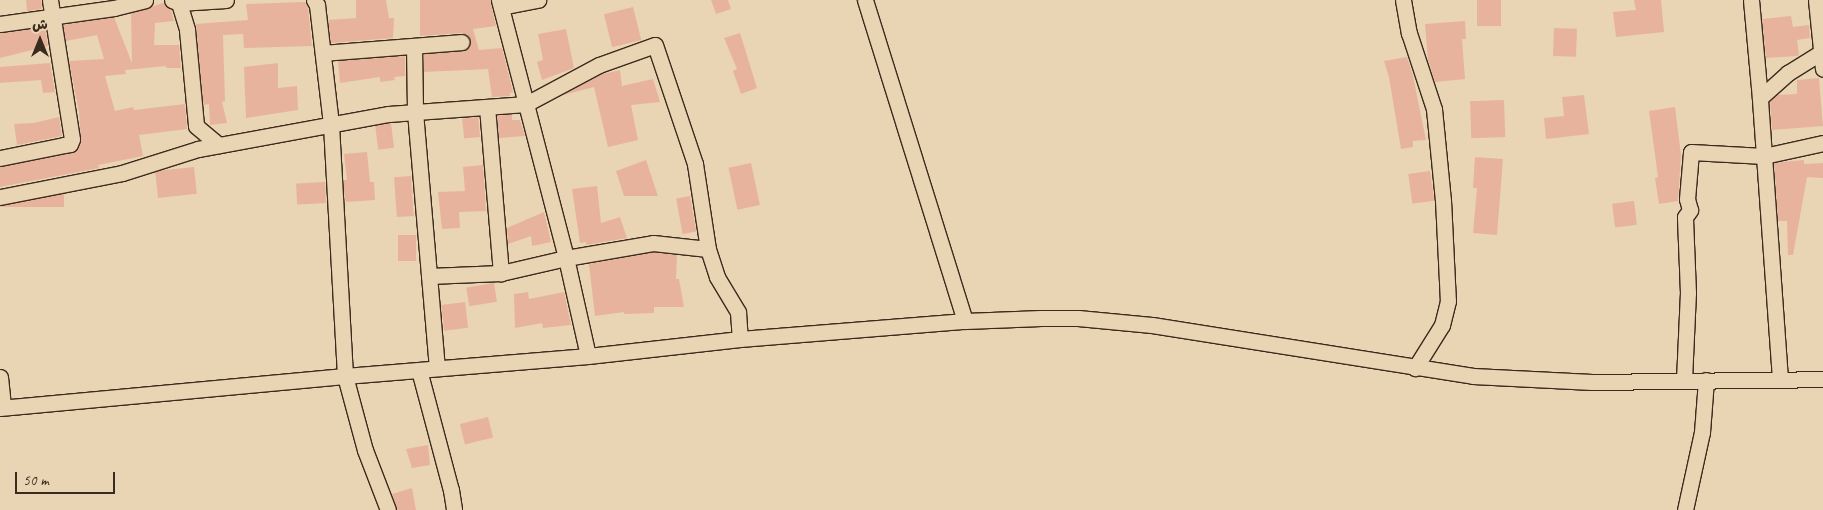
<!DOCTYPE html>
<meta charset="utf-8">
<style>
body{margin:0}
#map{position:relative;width:1823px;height:510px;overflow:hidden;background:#e9d5b3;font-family:Caveat,"Playpen Sans Arabic",sans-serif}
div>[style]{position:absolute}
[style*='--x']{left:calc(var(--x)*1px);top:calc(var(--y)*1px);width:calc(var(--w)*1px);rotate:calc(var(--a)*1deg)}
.building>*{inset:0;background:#e8b39c;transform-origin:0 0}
.roads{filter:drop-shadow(1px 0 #3b2a1e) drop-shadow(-1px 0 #3b2a1e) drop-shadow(0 1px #3b2a1e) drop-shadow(0 -1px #3b2a1e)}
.minor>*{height:15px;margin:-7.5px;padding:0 7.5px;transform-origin:7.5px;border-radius:7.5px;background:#e9d5b3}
span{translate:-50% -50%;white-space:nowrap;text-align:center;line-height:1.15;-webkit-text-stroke:5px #e9d5b3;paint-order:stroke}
.north{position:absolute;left:15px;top:15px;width:50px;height:50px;-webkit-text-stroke:4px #e9d5b3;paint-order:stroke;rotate:0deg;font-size:14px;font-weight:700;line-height:20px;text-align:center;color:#3b2a1e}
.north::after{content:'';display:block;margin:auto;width:18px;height:22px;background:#3b2a1e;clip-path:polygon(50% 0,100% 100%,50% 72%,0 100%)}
.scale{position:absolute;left:15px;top:472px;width:100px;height:22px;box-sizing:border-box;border:2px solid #3b2a1e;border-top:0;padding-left:6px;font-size:15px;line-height:18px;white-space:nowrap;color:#3b2a1e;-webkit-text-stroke:4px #e9d5b3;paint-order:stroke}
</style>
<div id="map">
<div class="building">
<i style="clip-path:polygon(26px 0,41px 0,42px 9px,27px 11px)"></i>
<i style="clip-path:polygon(356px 0,386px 0,389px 18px,394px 18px,393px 38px,331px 43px,328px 20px,356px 18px)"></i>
<i style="clip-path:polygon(420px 0,490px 0,496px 26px,473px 29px,479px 50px,502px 48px,513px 92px,510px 93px,510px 96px,492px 97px,488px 69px,424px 72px,424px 54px,463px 51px,468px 49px,471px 42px,469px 36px,462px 33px,420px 36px)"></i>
<i style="clip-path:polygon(711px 0,728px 0,731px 9px,716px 14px)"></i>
<i style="left:1477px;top:0;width:24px;height:26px"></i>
<i style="clip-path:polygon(1634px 0,1661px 0,1664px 32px,1616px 37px,1613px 12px,1636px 10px)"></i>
<i style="clip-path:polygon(305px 2px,308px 8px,312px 46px,244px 48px,243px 34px,223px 35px,225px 101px,222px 102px,227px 123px,210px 125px,209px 104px,203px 105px,196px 24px,248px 20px,246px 4px)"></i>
<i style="clip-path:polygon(163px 3px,171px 10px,174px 21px,155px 23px,154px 45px,179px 45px,181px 68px,166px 68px,166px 66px,125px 70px,126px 74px,105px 76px,115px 111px,133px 107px,134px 110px,185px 104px,187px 129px,139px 135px,143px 156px,98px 165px,99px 168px,0 187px,0 167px,72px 153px,76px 151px,81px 142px,79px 112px,69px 61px,104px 59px,97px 35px,66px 41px,63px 25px,114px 17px,132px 63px,131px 13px)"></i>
<i style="left:633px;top:7px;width:34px;height:30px;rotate:76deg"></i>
<i style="clip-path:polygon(1791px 16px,1793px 27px,1809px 25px,1810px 38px,1797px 40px,1799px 55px,1797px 56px,1766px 58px,1762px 19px)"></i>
<i style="clip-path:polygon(1465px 21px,1466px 39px,1462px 39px,1465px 79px,1435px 82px,1428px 60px,1425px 24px)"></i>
<i style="clip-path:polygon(45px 27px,48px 46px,0 58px,0 33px)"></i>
<i style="left:1554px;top:28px;width:23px;height:28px;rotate:2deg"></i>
<i style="clip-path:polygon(566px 29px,574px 68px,542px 80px,537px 62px,543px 60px,538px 34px)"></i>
<i style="clip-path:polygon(740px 33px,757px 88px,741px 94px,733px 71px,737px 69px,724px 38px)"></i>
<i style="clip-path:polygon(405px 56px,405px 76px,394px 77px,395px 80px,380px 82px,380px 77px,340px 83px,338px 61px)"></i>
<i style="clip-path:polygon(1407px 57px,1413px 76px,1426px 140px,1413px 141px,1413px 147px,1401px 149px,1389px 77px,1384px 61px)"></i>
<i style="clip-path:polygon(50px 63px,55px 92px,43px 93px,41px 80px,0 83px,0 67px)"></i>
<i style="clip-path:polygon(278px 63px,278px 88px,297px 86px,298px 110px,246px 118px,244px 67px)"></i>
<i style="clip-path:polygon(620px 70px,622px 86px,653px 79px,660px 102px,631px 105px,638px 140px,608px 147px,594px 87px,563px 95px,603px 74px)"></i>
<i style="clip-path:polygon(1819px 78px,1823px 126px,1772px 130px,1770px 102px,1778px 95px,1797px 94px,1797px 80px)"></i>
<i style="clip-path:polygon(1584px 95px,1589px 134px,1546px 139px,1544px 118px,1564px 116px,1562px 97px)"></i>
<i style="left:1504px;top:100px;width:37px;height:34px;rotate:88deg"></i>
<i style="clip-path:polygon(1675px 107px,1681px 155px,1678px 201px,1659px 204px,1655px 178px,1658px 177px,1649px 111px)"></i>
<i style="clip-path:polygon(512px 114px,512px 120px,520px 120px,525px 136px,499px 138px,497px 116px)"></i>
<i style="clip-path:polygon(59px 117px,62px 136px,17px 145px,14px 124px,34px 123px)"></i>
<i style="left:478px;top:117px;width:20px;height:16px;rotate:84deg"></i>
<i style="left:391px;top:123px;width:25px;height:16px;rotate:83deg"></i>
<i style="clip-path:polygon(367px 152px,370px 182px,374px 182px,375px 200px,347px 202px,345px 200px,343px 180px,347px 180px,344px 154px)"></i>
<i style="clip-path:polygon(1475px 157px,1503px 159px,1497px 235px,1473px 233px,1477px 188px,1473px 188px)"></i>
<i style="clip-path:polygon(646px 160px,658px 196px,624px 196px,616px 171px)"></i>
<i style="clip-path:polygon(1804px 160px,1804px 164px,1823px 163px,1823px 178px,1807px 177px,1793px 255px,1788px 255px,1787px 221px,1778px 221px,1774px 163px)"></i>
<i style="left:751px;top:163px;width:43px;height:23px;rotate:78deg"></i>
<i style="clip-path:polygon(483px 165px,486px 211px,459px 212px,460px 228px,442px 229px,438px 192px,465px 191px,463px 167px)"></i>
<i style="left:194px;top:167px;width:27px;height:39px;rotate:84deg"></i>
<i style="left:1430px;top:171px;width:30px;height:22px;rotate:82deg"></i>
<i style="left:411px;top:176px;width:40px;height:17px;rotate:86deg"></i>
<i style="left:325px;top:182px;width:21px;height:29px;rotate:87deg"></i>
<i style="clip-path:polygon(597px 186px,601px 223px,620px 217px,627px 238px,586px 245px,586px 242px,580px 243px,572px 189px)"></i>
<i style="left:64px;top:194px;width:13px;height:65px;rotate:90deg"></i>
<i style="left:690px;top:196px;width:36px;height:14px;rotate:80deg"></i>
<i style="left:1634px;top:201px;width:24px;height:22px;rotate:83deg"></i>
<i style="clip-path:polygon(544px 212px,551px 242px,532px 246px,531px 236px,508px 244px,507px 228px)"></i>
<i style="left:398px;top:235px;width:18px;height:26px"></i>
<i style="clip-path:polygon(653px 252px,677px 255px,676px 279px,679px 279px,684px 307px,654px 307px,654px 313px,624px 314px,624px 312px,595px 316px,589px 264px)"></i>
<i style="left:494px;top:283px;width:19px;height:28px;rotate:81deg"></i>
<i style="clip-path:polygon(528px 292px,529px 299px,564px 292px,571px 325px,543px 328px,542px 323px,515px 328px,514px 294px)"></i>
<i style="left:465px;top:302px;width:26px;height:24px;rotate:83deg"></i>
<i style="left:488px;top:417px;width:21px;height:29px;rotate:76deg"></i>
<i style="clip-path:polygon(428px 445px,430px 465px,412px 468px,406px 449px)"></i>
<i style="clip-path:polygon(412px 488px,416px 510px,397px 510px,392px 494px)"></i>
</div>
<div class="roads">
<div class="minor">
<i style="--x:172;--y:0;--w:8;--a:23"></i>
<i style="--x:179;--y:3;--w:28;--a:73"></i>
<i style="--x:187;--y:30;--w:96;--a:84.6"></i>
<i style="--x:196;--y:126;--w:30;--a:40"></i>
<i style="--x:314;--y:0;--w:6;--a:59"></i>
<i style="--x:317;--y:5;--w:121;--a:83.3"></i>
<i style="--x:331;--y:125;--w:251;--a:86.8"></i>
<i style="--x:345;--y:376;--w:77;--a:74.9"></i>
<i style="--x:365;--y:450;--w:64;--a:69"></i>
<i style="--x:499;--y:0;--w:107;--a:75.4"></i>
<i style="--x:526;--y:104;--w:83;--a:-28.1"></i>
<i style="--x:599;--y:65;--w:59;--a:-19.7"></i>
<i style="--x:655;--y:45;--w:126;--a:71.4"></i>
<i style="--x:695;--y:164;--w:86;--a:81.3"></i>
<i style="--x:708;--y:249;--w:29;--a:72"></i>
<i style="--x:717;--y:277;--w:41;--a:59"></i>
<i style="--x:738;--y:312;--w:27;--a:86"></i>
<i style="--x:865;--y:0;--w:336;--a:72.7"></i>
<i style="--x:1403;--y:0;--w:34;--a:80"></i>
<i style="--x:1409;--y:33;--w:80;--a:71.8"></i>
<i style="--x:1434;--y:109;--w:91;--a:84.4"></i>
<i style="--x:1443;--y:200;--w:101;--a:87.2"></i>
<i style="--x:1448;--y:301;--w:25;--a:104"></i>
<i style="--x:1442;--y:325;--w:51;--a:122.1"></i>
<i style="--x:1751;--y:0;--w:98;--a:84.8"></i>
<i style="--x:1816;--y:0;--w:69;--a:84.2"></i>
<i style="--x:179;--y:3;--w:47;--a:-3.7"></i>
<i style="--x:501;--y:7;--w:38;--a:-11"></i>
<i style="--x:0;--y:24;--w:115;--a:-8"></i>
<i style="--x:114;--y:8;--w:32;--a:-14"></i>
<i style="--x:414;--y:46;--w:66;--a:89.1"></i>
<i style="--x:415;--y:112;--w:257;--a:85.1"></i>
<i style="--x:323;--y:53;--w:139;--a:-4.5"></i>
<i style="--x:487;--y:107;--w:167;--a:85.2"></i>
<i style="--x:0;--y:158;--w:65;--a:-11.5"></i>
<i style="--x:64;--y:145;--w:6;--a:-9"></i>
<i style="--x:70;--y:144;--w:5;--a:-68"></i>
<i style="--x:72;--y:139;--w:141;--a:-99"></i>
<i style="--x:0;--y:197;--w:124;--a:-11.1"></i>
<i style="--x:122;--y:173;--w:80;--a:-17.5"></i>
<i style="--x:198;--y:149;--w:194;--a:-10.4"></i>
<i style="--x:389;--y:114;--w:137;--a:-4.2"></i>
<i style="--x:526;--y:104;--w:159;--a:75.4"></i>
<i style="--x:566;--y:258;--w:100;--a:77.3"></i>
<i style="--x:429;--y:276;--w:72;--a:-2.4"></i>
<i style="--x:501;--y:273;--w:67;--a:-13"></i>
<i style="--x:566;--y:258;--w:88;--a:-9.8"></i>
<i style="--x:653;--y:243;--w:55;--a:6.2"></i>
<i style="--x:419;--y:370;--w:124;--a:75.1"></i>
<i style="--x:451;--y:490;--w:20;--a:81"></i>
<i style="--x:0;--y:377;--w:30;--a:84"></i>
<i style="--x:1780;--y:379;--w:282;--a:-94.1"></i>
<i style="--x:1760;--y:98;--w:38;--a:-42"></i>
<i style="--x:1788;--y:73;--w:39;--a:-32"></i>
<i style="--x:1684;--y:380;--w:87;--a:-87.4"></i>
<i style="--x:1688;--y:293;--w:76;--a:-92.3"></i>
<i style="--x:1685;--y:217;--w:9;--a:-54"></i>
<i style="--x:1690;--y:210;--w:11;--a:-105"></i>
<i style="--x:1687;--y:199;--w:47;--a:-85.1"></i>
<i style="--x:1691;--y:152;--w:73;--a:3.1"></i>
<i style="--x:1764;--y:156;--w:60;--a:-12.4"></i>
<i style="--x:0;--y:408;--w:346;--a:-5.3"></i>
<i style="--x:345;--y:376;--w:244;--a:-4.7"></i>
<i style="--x:588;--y:356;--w:153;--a:-6.4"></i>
<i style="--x:740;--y:339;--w:226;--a:-4.6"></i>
<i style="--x:965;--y:321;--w:76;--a:-2.3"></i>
<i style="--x:1041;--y:318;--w:37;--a:0"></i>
<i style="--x:1078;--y:318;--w:74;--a:5.4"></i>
<i style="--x:1152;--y:325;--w:325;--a:9"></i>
<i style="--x:1473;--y:376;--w:119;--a:2.9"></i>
<i style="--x:1592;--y:382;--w:231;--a:-0.7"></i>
<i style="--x:1685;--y:510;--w:80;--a:-77.7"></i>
<i style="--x:1702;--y:432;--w:52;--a:-85.6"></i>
</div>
</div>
<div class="north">ش</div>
<div class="scale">50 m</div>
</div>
